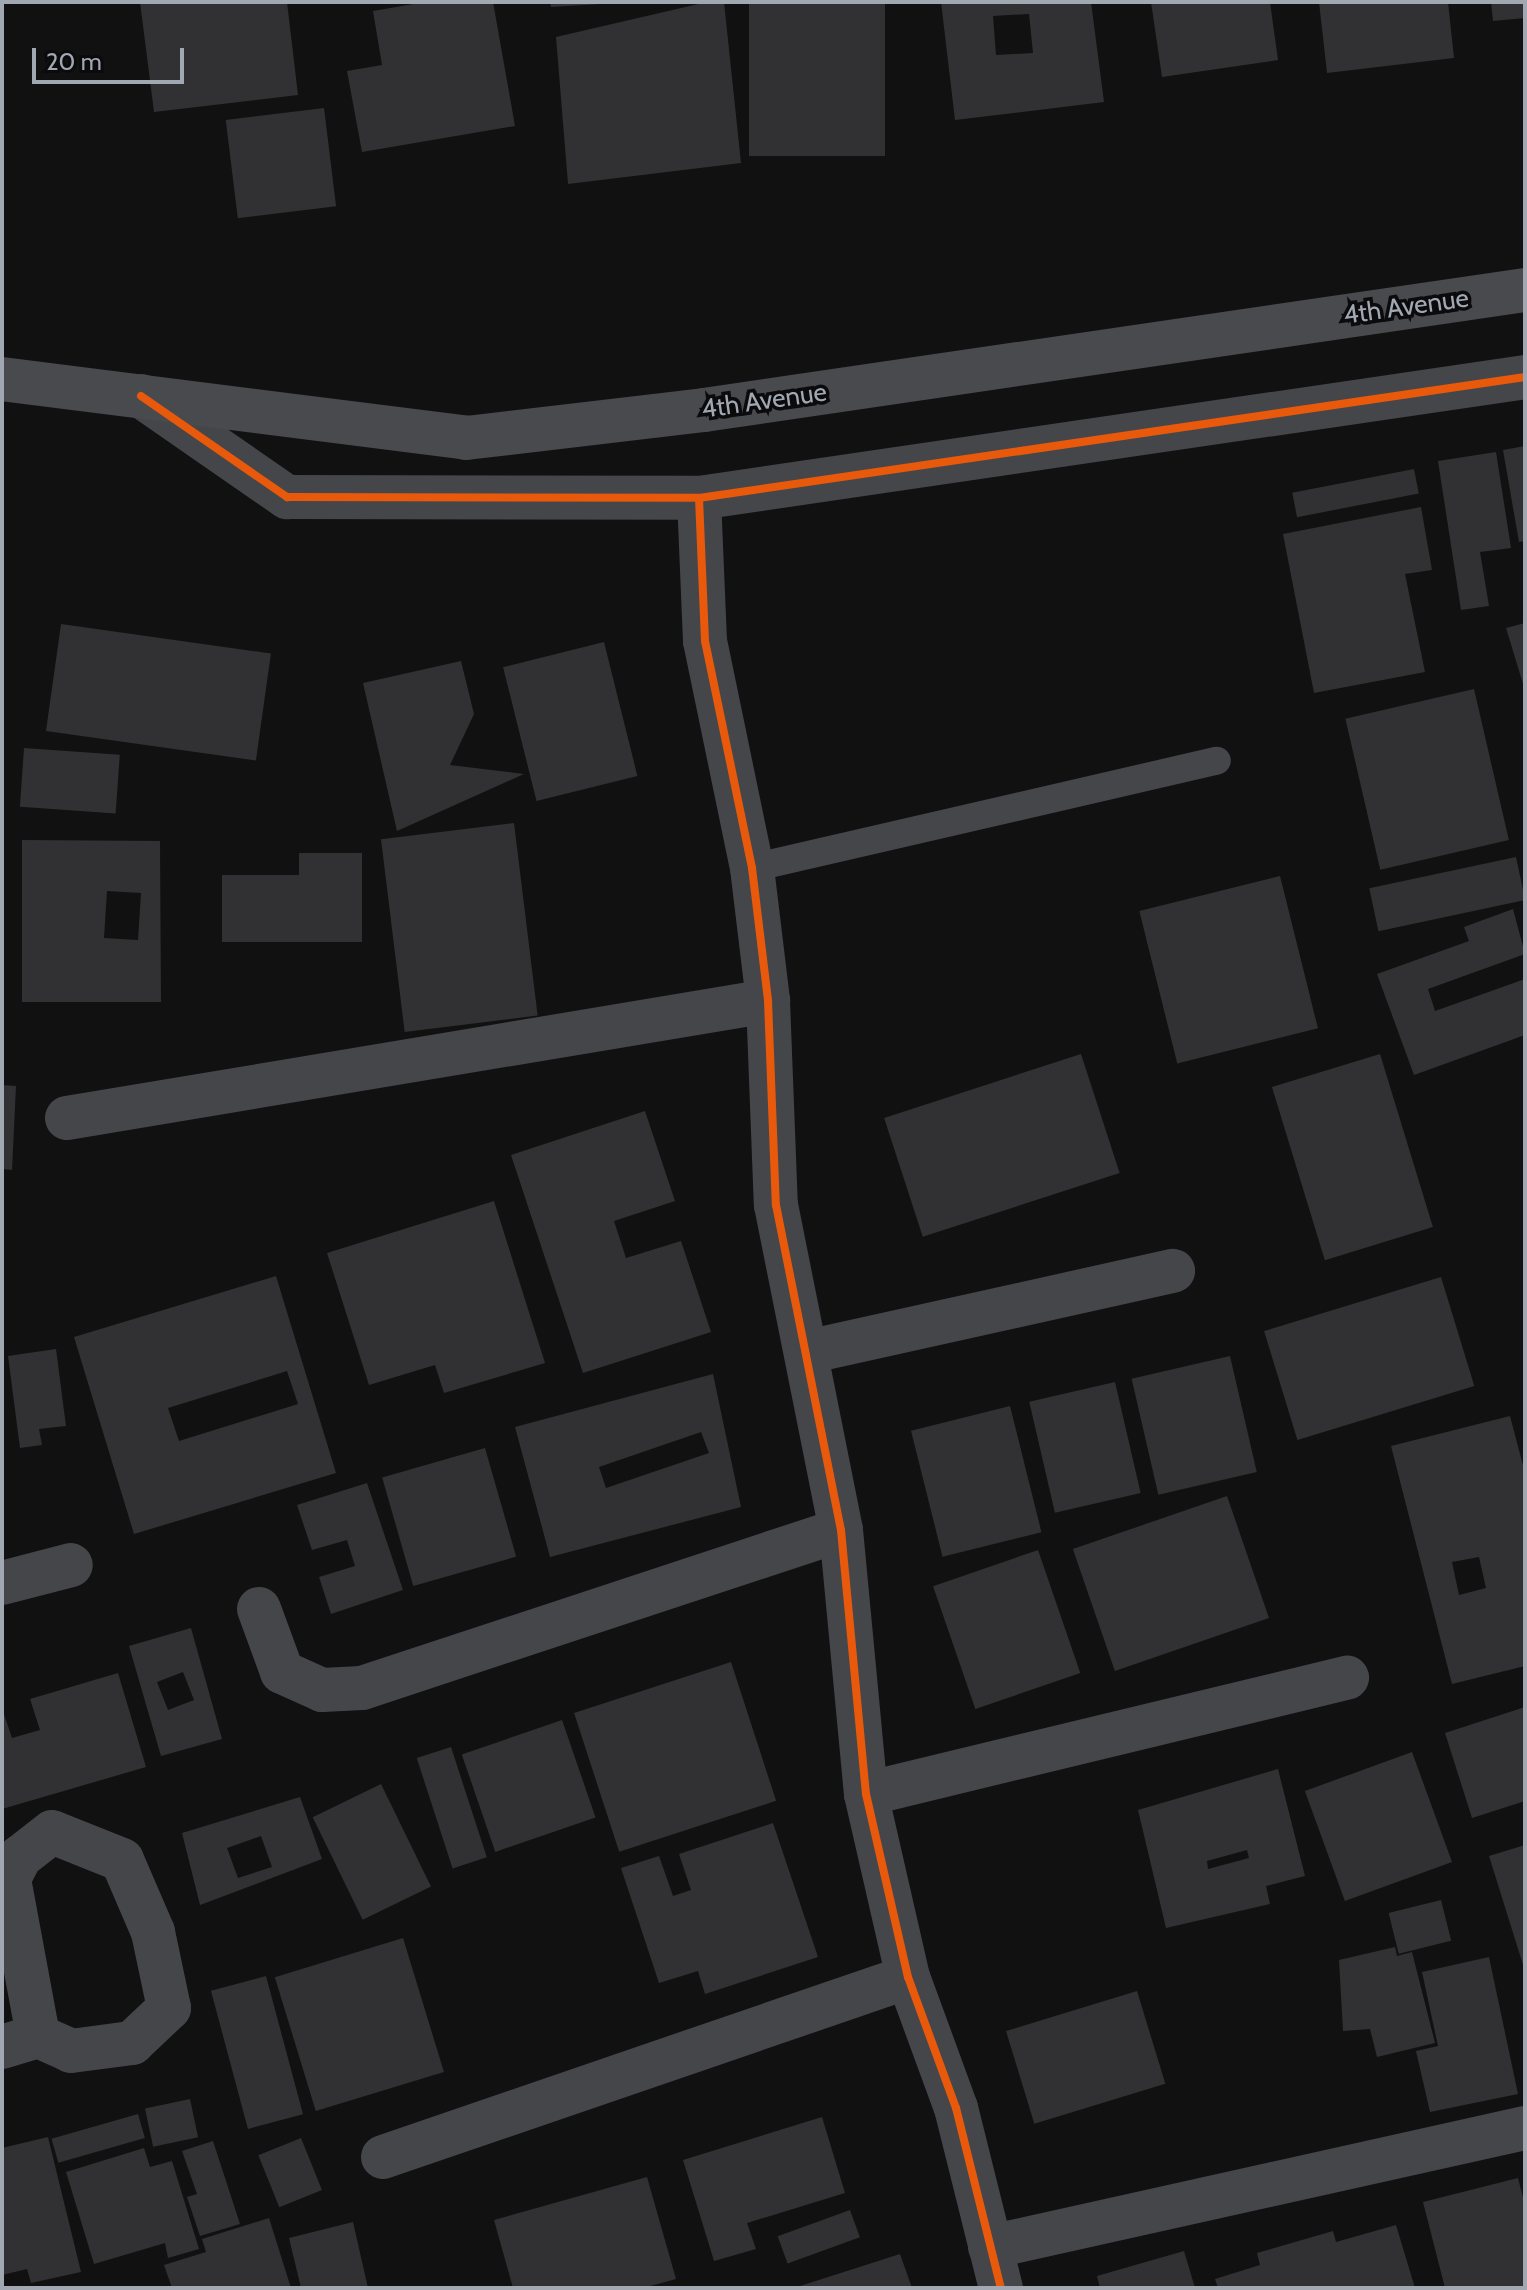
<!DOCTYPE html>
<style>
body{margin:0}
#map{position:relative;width:1527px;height:2290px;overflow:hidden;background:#111;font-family:Cabin,sans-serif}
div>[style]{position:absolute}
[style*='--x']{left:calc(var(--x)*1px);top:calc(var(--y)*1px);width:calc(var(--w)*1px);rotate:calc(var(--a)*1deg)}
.building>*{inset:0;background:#313133;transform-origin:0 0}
.service>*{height:28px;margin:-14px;padding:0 14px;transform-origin:14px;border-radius:14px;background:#45464a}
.minor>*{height:44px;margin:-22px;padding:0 22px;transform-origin:22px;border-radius:22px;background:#45464a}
.secondary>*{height:44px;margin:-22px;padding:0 22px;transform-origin:22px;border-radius:22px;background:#494a4e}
.cycleway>*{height:8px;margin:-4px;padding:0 4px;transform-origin:4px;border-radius:4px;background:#e8590c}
span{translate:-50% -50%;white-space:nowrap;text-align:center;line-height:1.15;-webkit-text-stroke:7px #0b0b0d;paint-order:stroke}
.street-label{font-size:26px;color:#a2a8b2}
.frame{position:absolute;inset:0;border:4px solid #a2a8b2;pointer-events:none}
.scale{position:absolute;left:32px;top:48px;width:152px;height:36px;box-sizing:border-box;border:4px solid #a2a8b2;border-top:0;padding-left:10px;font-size:24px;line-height:28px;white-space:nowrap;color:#a2a8b2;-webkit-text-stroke:6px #0b0b0d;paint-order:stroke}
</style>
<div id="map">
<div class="building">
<i style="clip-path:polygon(140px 2px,287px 2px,298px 95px,154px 112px)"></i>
<i style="clip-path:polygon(425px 2px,493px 2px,515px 126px,362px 152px,347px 71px,382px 65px,373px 11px)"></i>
<i style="clip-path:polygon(550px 2px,634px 2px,551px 7px)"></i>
<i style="clip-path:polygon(707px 2px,724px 2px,741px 163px,568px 184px,556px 37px)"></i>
<i style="left:749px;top:2px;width:136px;height:154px"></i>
<i style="clip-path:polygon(evenodd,941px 2px,1091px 2px,1104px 102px,955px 120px,941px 2px,1029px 14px,1033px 53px,996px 55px,993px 16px,1029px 14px)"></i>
<i style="clip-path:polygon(1151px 2px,1270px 2px,1278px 60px,1162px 77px)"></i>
<i style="clip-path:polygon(1319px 2px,1448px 2px,1454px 58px,1327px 73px)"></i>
<i style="clip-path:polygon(1491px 2px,1525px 2px,1525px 18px,1493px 21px)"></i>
<i style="left:324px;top:108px;width:99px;height:99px;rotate:83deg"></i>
<i style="clip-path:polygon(1525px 446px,1525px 541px,1519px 542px,1503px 450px)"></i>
<i style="clip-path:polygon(1496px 452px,1511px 548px,1480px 552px,1489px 606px,1461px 610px,1438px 461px)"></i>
<i style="left:1414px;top:469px;width:25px;height:124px;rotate:79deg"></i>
<i style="clip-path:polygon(1421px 507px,1432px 570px,1405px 574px,1425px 672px,1314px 693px,1283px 534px)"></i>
<i style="clip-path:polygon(1525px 623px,1525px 687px,1524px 687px,1506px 628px)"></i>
<i style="left:61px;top:624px;width:212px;height:108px;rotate:8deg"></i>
<i style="left:604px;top:642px;width:138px;height:104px;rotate:76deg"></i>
<i style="clip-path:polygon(461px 661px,474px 714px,450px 765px,524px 774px,397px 831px,363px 683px)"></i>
<i style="left:1474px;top:689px;width:155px;height:132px;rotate:77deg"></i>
<i style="left:24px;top:748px;width:96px;height:59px;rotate:4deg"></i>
<i style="left:514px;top:823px;width:194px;height:134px;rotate:83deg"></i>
<i style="clip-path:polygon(evenodd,22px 840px,160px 841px,161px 1002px,22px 1002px,22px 840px,107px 891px,141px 893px,138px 940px,104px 938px,107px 891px)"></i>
<i style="clip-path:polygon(299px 853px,362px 853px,362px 942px,222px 942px,222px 875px,299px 875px)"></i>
<i style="left:1516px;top:857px;width:44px;height:150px;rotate:78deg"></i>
<i style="left:1280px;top:876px;width:157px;height:145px;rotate:76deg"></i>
<i style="clip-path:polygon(1513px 909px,1525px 954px,1428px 989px,1435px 1011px,1525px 979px,1525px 1035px,1414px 1075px,1377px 974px,1469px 941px,1464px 927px)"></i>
<i style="left:1081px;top:1054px;width:125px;height:207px;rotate:72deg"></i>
<i style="left:1380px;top:1054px;width:181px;height:113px;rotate:73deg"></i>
<i style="clip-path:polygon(2px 1085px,16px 1086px,12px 1170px,2px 1169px)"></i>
<i style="clip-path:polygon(645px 1111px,675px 1201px,614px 1221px,626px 1258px,681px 1241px,711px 1332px,583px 1373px,511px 1155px)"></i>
<i style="clip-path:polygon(494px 1201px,545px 1363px,444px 1393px,435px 1365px,369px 1385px,327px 1253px)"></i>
<i style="clip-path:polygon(evenodd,276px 1276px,336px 1473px,134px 1534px,74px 1337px,276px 1276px,287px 1371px,298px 1404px,179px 1441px,168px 1408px,287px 1371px)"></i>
<i style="left:1441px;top:1277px;width:114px;height:185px;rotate:73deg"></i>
<i style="clip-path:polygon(56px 1349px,66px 1426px,39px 1429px,42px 1445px,20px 1448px,8px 1356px)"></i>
<i style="left:1230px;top:1356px;width:119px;height:101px;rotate:77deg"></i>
<i style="clip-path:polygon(evenodd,713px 1374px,741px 1507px,550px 1557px,515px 1427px,713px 1374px,701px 1432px,709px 1453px,606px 1488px,599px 1467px,701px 1432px)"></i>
<i style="left:1115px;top:1382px;width:114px;height:88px;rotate:77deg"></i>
<i style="left:1010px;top:1406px;width:130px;height:102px;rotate:76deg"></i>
<i style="clip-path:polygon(evenodd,1510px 1416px,1525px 1473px,1525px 1666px,1452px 1684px,1391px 1446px,1510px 1416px,1479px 1557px,1486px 1588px,1459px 1595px,1452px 1562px,1479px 1557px)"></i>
<i style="left:485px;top:1448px;width:113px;height:107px;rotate:74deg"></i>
<i style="clip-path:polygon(367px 1483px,403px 1590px,331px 1614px,319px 1577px,355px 1566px,347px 1540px,312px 1550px,297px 1505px)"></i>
<i style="left:1227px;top:1496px;width:129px;height:163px;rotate:71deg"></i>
<i style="left:1038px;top:1550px;width:130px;height:111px;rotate:71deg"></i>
<i style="clip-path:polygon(evenodd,191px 1628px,222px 1739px,161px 1756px,129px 1646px,191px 1628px,183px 1672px,194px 1700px,168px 1710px,157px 1682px,183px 1672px)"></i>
<i style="left:731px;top:1662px;width:146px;height:165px;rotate:72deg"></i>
<i style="clip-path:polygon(118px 1673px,146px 1767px,2px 1809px,2px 1708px,12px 1738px,40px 1730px,30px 1699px)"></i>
<i style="clip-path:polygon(1525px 1707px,1525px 1801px,1472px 1818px,1445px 1733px)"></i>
<i style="left:562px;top:1720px;width:103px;height:106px;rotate:71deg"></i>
<i style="left:451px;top:1747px;width:116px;height:36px;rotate:72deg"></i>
<i style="left:1412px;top:1752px;width:117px;height:114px;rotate:70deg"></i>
<i style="clip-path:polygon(evenodd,1278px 1769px,1305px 1876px,1266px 1886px,1270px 1904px,1166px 1928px,1138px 1810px,1278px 1769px,1247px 1850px,1249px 1858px,1208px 1869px,1207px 1861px,1247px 1850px)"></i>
<i style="left:381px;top:1784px;width:114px;height:76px;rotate:64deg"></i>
<i style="clip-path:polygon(evenodd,300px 1797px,322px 1859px,200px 1905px,182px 1833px,300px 1797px,261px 1836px,272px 1867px,238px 1878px,227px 1848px,261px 1836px)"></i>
<i style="clip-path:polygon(773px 1823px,818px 1957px,705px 1994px,698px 1971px,659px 1983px,621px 1868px,659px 1856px,673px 1896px,691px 1890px,679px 1854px)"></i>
<i style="clip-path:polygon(1525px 1845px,1525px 1968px,1524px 1968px,1489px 1856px)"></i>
<i style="left:1441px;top:1900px;width:42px;height:54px;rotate:76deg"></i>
<i style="left:403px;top:1938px;width:140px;height:134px;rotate:73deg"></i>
<i style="clip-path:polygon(1395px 1947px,1397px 1956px,1412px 1952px,1435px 2043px,1377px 2057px,1370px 2029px,1343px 2031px,1339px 1960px)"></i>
<i style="clip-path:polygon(1489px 1957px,1518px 2094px,1430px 2112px,1416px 2051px,1438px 2046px,1422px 1972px)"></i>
<i style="left:266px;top:1976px;width:143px;height:57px;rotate:75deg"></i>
<i style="left:1137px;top:1991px;width:97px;height:137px;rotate:73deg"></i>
<i style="left:190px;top:2099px;width:39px;height:46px;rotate:78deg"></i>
<i style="left:138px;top:2114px;width:25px;height:90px;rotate:74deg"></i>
<i style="clip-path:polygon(822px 2117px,845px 2193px,747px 2223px,756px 2249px,714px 2261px,683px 2160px)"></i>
<i style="clip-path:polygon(48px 2137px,81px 2272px,31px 2283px,27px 2269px,2px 2275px,2px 2148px)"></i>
<i style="left:301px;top:2138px;width:56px;height:46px;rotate:68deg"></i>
<i style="clip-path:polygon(213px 2141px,240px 2224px,200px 2236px,187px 2197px,197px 2194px,182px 2151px)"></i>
<i style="clip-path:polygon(144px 2148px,150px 2167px,172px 2161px,199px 2249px,168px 2258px,165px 2243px,94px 2264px,66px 2172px)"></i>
<i style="clip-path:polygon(647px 2177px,676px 2279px,643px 2288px,513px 2288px,494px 2220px)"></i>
<i style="clip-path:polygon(1518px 2178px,1525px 2205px,1525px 2288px,1445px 2288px,1423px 2202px)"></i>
<i style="left:850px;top:2210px;width:29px;height:77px;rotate:70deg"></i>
<i style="clip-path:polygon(269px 2218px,291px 2288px,172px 2288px,164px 2265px,206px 2252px,202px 2239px)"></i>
<i style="clip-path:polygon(353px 2222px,368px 2288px,301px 2288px,289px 2238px)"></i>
<i style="clip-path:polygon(1396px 2225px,1415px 2288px,1218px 2288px,1215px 2279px,1260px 2265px,1257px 2253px,1333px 2231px,1336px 2242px)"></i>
<i style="clip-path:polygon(1184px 2251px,1195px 2288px,1100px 2288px,1097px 2276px)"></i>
<i style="clip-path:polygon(900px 2254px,912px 2288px,798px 2288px,797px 2287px)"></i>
</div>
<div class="service">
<i style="--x:752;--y:868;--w:477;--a:-13"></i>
</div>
<div class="minor">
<i style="--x:141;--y:396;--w:178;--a:34.7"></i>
<i style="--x:287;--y:497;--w:412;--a:0.1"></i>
<i style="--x:699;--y:498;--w:835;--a:-8.33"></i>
<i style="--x:699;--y:498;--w:143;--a:87.6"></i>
<i style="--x:705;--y:641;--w:232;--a:78.3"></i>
<i style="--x:752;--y:868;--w:134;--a:83.1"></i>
<i style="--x:768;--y:1001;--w:204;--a:87.8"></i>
<i style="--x:776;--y:1205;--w:331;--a:78.7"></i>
<i style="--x:841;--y:1530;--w:265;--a:84.6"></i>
<i style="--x:866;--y:1794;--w:188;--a:77.1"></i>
<i style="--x:908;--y:1977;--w:140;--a:69.9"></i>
<i style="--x:956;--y:2108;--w:186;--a:76"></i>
<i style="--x:67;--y:1118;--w:711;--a:-9.48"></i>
<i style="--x:807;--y:1352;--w:375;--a:-12.5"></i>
<i style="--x:2;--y:1583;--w:71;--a:-14.6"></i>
<i style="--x:259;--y:1609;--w:67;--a:69.9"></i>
<i style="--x:282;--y:1672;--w:44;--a:24.2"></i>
<i style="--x:322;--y:1690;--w:40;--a:-2.9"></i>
<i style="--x:362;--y:1688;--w:504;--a:-18.26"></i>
<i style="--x:866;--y:1794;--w:495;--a:-13.6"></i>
<i style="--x:2;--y:2047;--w:38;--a:-17"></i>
<i style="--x:38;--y:2036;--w:36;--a:24"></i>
<i style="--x:71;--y:2051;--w:62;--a:-7.5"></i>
<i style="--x:132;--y:2043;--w:51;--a:-43.4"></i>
<i style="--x:169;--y:2008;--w:78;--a:-101.9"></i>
<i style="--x:153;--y:1932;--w:78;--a:-113.3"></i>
<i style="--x:122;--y:1860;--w:75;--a:-158.2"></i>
<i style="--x:52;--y:1832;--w:41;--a:142"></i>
<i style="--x:20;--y:1857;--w:25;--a:117"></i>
<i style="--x:9;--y:1879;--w:160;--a:79.5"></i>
<i style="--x:383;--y:2157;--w:555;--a:-18.92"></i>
<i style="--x:990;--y:2247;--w:548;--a:-12.54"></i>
</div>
<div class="secondary">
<i style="--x:2;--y:379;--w:468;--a:7.2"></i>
<i style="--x:466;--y:438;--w:240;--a:-6.7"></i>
<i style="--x:704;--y:410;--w:830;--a:-8.32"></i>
</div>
<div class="cycleway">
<i style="--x:141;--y:396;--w:178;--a:34.7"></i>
<i style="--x:287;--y:497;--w:412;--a:0.1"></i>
<i style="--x:699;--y:498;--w:835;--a:-8.33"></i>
<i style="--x:699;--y:498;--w:143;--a:87.6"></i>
<i style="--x:705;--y:641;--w:232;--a:78.3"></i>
<i style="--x:752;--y:868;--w:134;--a:83.1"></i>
<i style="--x:768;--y:1001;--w:204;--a:87.8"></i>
<i style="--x:776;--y:1205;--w:331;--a:78.7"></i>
<i style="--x:841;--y:1530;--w:265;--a:84.6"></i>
<i style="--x:866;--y:1794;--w:188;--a:77.1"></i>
<i style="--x:908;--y:1977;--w:140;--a:69.9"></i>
<i style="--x:956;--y:2108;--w:186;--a:76"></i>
</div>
<div class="street-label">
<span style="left:1406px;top:307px;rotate:-8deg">4th Avenue</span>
<span style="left:764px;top:401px;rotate:-8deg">4th Avenue</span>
</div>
<div class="frame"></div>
<div class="scale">20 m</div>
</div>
